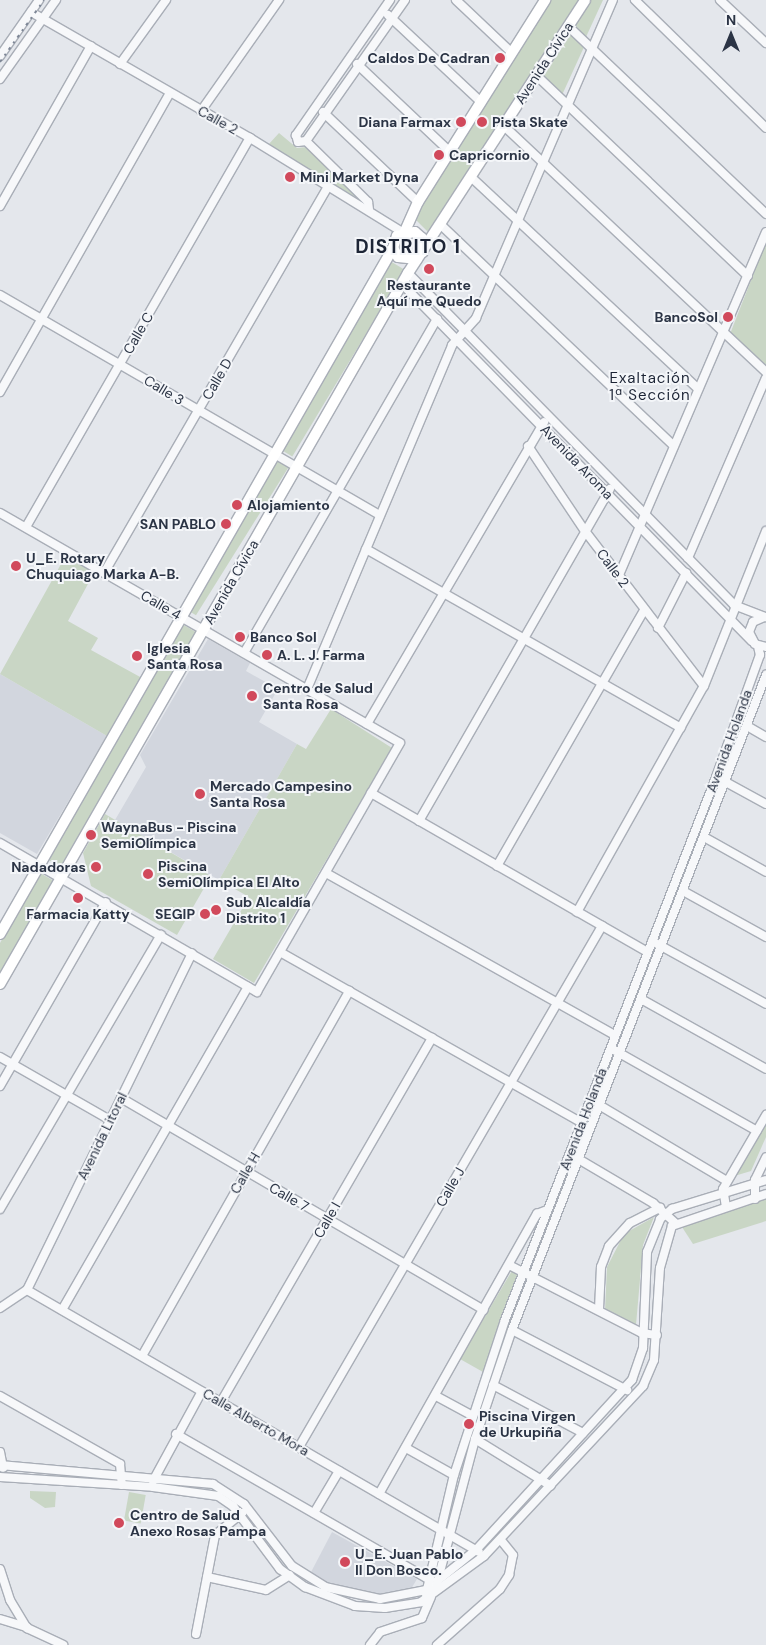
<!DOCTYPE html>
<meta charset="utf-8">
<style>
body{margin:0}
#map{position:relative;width:766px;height:1645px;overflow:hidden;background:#e4e7ec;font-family:"DM Sans",sans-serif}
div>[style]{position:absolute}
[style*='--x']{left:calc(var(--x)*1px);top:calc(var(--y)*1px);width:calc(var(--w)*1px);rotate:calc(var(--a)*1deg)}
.built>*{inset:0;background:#d2d6de}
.green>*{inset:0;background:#c9d6c5;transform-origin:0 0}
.roads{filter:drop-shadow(1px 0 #a9aeb7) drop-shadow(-1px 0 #a9aeb7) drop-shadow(0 1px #a9aeb7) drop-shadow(0 -1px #a9aeb7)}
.minor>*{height:8px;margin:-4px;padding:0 4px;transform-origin:4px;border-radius:4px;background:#f7f8fa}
.major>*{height:10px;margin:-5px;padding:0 5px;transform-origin:5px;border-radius:5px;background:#fff}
.rail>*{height:2px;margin-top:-1px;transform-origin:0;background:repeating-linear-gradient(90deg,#7d8696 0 2.5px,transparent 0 7.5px)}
.dots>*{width:14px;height:14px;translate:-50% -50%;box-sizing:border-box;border:2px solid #f4f6f9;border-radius:50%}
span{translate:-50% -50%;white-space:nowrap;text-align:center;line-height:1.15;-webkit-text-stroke:4px #f4f6f9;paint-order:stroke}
.poi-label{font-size:14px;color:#2b3445;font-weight:700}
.right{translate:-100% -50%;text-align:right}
.left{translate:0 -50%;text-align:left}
.street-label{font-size:14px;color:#2b3445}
.neighbourhood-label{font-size:15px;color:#1d2536;letter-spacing:1px}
.district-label{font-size:19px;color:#1d2536;font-weight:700;letter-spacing:1px}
.north{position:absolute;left:706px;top:10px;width:50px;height:50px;-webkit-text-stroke:4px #f4f6f9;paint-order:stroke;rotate:0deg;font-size:14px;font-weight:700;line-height:20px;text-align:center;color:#2b3445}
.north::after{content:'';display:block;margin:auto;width:18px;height:22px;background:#2b3445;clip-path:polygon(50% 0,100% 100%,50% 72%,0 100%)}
</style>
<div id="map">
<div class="built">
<i style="clip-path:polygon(208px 639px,250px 663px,246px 671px,278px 689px,259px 722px,297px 744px,219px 880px,115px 820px,146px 767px,140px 755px)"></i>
<i style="clip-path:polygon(0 674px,107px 736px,37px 854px,0 833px)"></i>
<i style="clip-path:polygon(332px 1532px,417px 1579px,411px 1589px,370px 1595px,337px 1589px,310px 1574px)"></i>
</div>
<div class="green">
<i style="clip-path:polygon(551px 0,580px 0,428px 232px,414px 218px)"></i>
<i style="clip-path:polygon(590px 0,603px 0,586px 37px,575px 25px)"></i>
<i style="clip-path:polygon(570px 34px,584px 47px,562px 95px,543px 75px)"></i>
<i style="clip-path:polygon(279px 133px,297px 148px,307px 147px,367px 204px,268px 145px)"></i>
<i style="clip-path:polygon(766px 242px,766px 369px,730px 334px)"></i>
<i style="left:390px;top:261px;width:17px;height:218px;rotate:31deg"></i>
<i style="left:276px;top:459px;width:15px;height:175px;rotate:32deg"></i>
<i style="clip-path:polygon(66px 555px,95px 571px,68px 621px,98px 638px,91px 650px,142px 678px,107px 736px,0 674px)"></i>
<i style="left:182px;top:624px;width:16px;height:271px;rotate:30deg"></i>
<i style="clip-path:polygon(331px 709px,392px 748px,254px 983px,213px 959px,249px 897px,219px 880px,297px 744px,306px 749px)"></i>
<i style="clip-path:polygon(105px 814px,211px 876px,177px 935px,91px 886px,83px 853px)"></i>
<i style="clip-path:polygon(40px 873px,54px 881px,0 974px,0 943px)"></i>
<i style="clip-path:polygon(766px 1116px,766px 1137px,751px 1171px,731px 1177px)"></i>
<i style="clip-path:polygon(766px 1199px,766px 1221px,693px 1244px,682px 1227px)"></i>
<i style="clip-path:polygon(654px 1217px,643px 1245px,636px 1325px,605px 1311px,607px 1267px,624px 1234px)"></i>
<i style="clip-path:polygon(513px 1269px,520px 1274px,483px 1372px,460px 1359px)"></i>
<i style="clip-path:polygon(30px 1491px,56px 1492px,55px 1507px,45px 1508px,30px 1498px)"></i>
<i style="left:129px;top:1492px;width:17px;height:29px;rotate:10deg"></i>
</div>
<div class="roads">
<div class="minor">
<i style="--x:390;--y:0;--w:165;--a:124.8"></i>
<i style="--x:296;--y:135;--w:7;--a:74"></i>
<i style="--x:298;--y:142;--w:8;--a:-7"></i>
<i style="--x:306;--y:141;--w:172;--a:-54.9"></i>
<i style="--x:456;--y:0;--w:77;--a:43.4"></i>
<i style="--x:635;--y:0;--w:183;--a:44.3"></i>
<i style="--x:720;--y:0;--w:63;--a:43.1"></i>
<i style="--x:31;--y:12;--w:253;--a:29.9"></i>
<i style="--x:250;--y:138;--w:179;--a:31.7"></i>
<i style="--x:388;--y:15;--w:127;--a:43.1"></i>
<i style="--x:568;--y:26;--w:273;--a:43.5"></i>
<i style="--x:0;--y:56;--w:68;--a:-55.1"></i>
<i style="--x:120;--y:64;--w:79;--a:-54.3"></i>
<i style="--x:357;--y:64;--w:128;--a:43.4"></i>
<i style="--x:536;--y:75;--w:292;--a:43.5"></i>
<i style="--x:0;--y:79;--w:97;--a:-54.7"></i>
<i style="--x:201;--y:111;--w:136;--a:-54.9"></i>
<i style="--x:323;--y:112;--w:131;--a:43.5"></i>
<i style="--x:504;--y:126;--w:359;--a:43.2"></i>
<i style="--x:306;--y:141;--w:87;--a:44.5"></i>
<i style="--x:368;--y:202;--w:7;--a:82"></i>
<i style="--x:471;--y:177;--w:309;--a:43"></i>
<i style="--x:0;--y:206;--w:184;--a:-60.4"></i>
<i style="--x:441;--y:225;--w:321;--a:43.5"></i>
<i style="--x:408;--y:273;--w:465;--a:45.5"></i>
<i style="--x:734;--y:605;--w:34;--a:21"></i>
<i style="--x:402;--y:284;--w:500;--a:45.6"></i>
<i style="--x:0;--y:295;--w:439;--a:30.1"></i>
<i style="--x:0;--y:392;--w:344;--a:-60.4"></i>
<i style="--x:528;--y:446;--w:102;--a:56.2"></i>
<i style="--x:585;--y:531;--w:195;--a:52.5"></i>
<i style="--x:0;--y:513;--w:461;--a:29.9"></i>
<i style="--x:400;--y:743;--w:287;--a:119.9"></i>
<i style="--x:257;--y:992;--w:297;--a:-149.9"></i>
<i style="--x:26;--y:527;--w:449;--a:-60.1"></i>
<i style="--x:366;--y:549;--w:362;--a:29.6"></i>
<i style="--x:688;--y:558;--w:196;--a:-66.6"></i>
<i style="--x:104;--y:573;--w:447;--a:-59.9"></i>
<i style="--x:619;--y:575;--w:373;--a:-66.8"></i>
<i style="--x:764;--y:617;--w:12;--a:156"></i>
<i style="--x:753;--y:622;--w:11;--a:112"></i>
<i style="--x:749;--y:632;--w:13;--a:63"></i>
<i style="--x:755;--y:644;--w:11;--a:15"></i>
<i style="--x:658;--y:628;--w:62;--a:-63"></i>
<i style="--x:244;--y:653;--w:386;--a:-60"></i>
<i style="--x:307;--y:689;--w:373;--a:-67.1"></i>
<i style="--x:452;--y:345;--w:36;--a:-48"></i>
<i style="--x:476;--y:318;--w:346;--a:-66.7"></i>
<i style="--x:367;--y:724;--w:350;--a:-59.6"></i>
<i style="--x:747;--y:726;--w:22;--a:30"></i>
<i style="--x:722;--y:780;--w:50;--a:28.6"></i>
<i style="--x:371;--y:793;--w:319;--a:29.9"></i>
<i style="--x:419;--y:821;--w:383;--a:-60.1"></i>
<i style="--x:704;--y:837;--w:71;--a:29.4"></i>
<i style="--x:497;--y:866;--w:295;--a:-60.1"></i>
<i style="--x:326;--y:873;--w:331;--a:29.3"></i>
<i style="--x:683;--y:891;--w:95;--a:29"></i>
<i style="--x:577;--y:912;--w:259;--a:-60.7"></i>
<i style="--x:704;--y:686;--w:167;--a:-68.2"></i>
<i style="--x:652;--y:941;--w:130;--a:28.9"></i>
<i style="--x:280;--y:952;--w:346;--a:29.5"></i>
<i style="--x:641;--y:999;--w:143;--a:29.2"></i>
<i style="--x:614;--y:1050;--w:164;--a:29.5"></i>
<i style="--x:0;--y:1057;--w:127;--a:29.8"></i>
<i style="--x:0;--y:1086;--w:212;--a:-60.1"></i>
<i style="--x:121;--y:1098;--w:420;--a:30.3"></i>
<i style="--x:599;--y:1105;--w:149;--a:30.7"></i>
<i style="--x:575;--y:1157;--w:91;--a:30.5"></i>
<i style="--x:653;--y:1203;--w:30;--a:42"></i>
<i style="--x:755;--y:1199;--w:19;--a:-90"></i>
<i style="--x:755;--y:1180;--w:25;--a:-64"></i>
<i style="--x:726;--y:1207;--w:18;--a:-99"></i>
<i style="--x:723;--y:1189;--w:86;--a:-59.8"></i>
<i style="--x:0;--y:1209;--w:318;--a:-59.6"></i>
<i style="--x:509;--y:1265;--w:149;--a:27.1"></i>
<i style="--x:642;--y:1333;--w:15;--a:8"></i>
<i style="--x:27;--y:1290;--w:522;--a:30.1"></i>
<i style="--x:0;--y:1308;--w:32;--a:-34"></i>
<i style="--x:27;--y:1290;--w:375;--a:-63.9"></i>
<i style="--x:599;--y:1309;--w:42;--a:-87.3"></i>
<i style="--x:601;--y:1267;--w:22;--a:-69"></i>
<i style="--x:609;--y:1246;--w:31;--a:-48"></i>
<i style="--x:630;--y:1223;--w:34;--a:-27"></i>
<i style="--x:62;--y:1310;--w:373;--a:-60.1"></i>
<i style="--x:512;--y:1330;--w:130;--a:27.6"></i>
<i style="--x:142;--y:1356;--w:420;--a:-60.4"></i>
<i style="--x:493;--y:1385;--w:102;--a:28.1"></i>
<i style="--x:0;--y:1396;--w:138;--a:29.5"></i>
<i style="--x:120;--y:1464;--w:21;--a:85"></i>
<i style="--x:436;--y:1396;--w:42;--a:28.4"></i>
<i style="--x:221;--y:1402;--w:421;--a:-59.9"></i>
<i style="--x:176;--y:1434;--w:293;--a:29.9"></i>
<i style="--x:475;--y:1439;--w:89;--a:31.7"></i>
<i style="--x:299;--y:1447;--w:603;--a:-59.82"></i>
<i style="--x:406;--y:1448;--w:55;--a:29.4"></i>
<i style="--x:0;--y:1452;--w:16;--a:79"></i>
<i style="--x:0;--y:1465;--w:214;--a:5.1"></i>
<i style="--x:213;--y:1484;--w:37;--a:33"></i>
<i style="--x:244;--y:1504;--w:78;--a:52.3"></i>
<i style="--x:292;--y:1566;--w:39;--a:32"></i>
<i style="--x:325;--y:1587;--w:56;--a:12.3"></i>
<i style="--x:380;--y:1599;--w:47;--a:-11.1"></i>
<i style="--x:426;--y:1590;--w:64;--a:-38.7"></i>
<i style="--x:476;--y:1550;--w:231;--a:-47.5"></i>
<i style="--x:632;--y:1380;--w:34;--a:-71"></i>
<i style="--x:643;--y:1348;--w:96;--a:-87.6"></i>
<i style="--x:647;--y:1252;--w:35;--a:-68"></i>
<i style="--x:660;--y:1219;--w:16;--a:-40"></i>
<i style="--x:672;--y:1209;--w:98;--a:-17.1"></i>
<i style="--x:0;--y:1477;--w:153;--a:3.7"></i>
<i style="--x:153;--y:1487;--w:66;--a:7.9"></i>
<i style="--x:218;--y:1496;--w:18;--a:34"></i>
<i style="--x:233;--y:1506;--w:79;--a:53.3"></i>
<i style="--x:280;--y:1569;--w:31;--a:36"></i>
<i style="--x:305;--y:1587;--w:53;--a:20.8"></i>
<i style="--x:355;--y:1606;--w:30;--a:4"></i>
<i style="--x:385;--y:1608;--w:36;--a:-9"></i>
<i style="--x:421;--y:1602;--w:78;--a:-36.1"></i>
<i style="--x:484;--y:1556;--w:233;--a:-46.9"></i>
<i style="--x:643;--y:1386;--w:28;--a:-67"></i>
<i style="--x:654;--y:1360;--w:92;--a:-86.3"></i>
<i style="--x:660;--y:1268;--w:44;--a:-74.1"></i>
<i style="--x:672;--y:1226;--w:99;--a:-18.8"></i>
<i style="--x:153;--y:1481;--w:102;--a:-61.4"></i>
<i style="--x:379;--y:1494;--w:322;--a:-60.6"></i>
<i style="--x:537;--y:1214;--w:11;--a:-22"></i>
<i style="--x:314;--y:1513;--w:49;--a:-59.2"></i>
<i style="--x:0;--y:1569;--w:33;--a:72"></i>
<i style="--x:10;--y:1600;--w:33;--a:59"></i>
<i style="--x:27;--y:1628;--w:40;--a:25"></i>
<i style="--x:207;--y:1577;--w:60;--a:12.4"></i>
<i style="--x:266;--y:1590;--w:28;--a:-32"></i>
<i style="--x:436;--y:1587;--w:153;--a:-75.2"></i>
<i style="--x:475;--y:1439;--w:115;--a:-71.3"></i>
<i style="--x:512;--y:1330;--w:703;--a:-68.8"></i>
<i style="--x:426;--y:1594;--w:122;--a:-76.8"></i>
<i style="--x:454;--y:1475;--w:163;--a:-71.8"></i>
<i style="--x:505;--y:1320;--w:583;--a:-68.76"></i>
<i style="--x:716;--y:777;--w:130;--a:-70.2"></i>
<i style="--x:760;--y:655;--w:9;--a:-103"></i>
<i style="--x:0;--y:1619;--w:28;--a:17"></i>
<i style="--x:196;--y:1634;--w:101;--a:-79.1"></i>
<i style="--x:215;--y:1535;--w:35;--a:-39"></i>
<i style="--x:370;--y:1645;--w:16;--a:-52"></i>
<i style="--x:380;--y:1632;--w:44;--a:-18.4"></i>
<i style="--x:422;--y:1618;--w:23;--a:-67"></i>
<i style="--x:437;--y:1645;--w:84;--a:-41.6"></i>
<i style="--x:500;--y:1589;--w:17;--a:-57"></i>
<i style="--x:509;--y:1575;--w:20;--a:-79"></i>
<i style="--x:513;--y:1555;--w:19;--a:-129"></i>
</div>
<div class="major">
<i style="--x:405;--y:231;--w:32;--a:-66"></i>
<i style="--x:418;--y:202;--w:239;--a:-57.8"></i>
<i style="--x:417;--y:259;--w:19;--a:-174"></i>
<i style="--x:398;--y:257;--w:10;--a:-119"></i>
<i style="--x:393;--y:248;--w:13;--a:-72"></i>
<i style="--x:397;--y:236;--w:18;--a:-13"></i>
<i style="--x:415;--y:232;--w:9;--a:41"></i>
<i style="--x:422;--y:238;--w:14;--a:86"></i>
<i style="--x:0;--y:934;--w:791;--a:-60.19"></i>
<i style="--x:0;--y:984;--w:820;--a:-60.15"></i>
<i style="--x:408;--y:273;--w:325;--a:-57"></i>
</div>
</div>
<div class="rail">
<i style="--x:0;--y:62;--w:76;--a:-54.6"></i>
</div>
<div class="dots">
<i style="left:500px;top:58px;background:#d1495b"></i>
<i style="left:461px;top:122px;background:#d1495b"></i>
<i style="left:482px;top:122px;background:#d1495b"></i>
<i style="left:439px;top:155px;background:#d1495b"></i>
<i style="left:290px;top:177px;background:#d1495b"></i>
<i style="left:429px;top:269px;background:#d1495b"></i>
<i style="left:728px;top:317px;background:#d1495b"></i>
<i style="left:237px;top:505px;background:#d1495b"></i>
<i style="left:226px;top:524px;background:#d1495b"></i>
<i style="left:16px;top:566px;background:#d1495b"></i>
<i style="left:240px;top:637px;background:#d1495b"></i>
<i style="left:267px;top:655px;background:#d1495b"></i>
<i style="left:137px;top:656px;background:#d1495b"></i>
<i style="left:252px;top:696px;background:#d1495b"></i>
<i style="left:200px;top:794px;background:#d1495b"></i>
<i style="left:91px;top:835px;background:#d1495b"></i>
<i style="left:96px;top:867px;background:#d1495b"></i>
<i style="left:148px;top:874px;background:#d1495b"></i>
<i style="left:78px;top:898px;background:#d1495b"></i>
<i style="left:216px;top:910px;background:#d1495b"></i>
<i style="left:205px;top:914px;background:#d1495b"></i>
<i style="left:469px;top:1424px;background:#d1495b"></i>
<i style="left:119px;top:1523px;background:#d1495b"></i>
<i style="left:345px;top:1562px;background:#d1495b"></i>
</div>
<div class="poi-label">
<span class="right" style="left:490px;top:58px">Caldos De Cadran</span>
<span class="right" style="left:451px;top:122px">Diana Farmax</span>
<span class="left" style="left:492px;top:122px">Pista Skate</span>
<span class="left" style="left:449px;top:155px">Capricornio</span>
<span class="left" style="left:300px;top:177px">Mini Market Dyna</span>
<span style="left:429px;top:293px">Restaurante<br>Aquí me Quedo</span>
<span class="right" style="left:718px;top:317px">BancoSol</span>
<span class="left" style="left:247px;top:505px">Alojamiento</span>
<span class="right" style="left:216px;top:524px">SAN PABLO</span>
<span class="left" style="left:26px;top:566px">U_E. Rotary<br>Chuquiago Marka A-B.</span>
<span class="left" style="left:250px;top:637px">Banco Sol</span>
<span class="left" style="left:147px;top:656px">Iglesia<br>Santa Rosa</span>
<span class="left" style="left:277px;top:655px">A. L. J. Farma</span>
<span class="left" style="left:263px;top:696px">Centro de Salud<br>Santa Rosa</span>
<span class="left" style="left:210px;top:794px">Mercado Campesino<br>Santa Rosa</span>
<span class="left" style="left:101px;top:835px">WaynaBus - Piscina<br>SemiOlímpica</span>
<span class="left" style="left:158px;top:874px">Piscina<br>SemiOlímpica El Alto</span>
<span class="right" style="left:86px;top:867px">Nadadoras</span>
<span class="left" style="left:226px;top:910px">Sub Alcaldía<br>Distrito 1</span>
<span style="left:78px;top:914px">Farmacia Katty</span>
<span class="right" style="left:195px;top:914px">SEGIP</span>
<span class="left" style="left:479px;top:1424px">Piscina Virgen<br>de Urkupiña</span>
<span class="left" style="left:130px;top:1523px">Centro de Salud<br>Anexo Rosas Pampa</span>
<span class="left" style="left:355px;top:1562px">U_E. Juan Pablo<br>II Don Bosco.</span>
</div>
<div class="street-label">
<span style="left:544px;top:63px;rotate:-57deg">Avenida Cívica</span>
<span style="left:218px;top:120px;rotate:29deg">Calle 2</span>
<span style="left:138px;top:333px;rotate:-60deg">Calle C</span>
<span style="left:217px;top:379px;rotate:-60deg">Calle D</span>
<span style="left:164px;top:390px;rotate:31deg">Calle 3</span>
<span style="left:577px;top:462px;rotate:46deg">Avenida Aroma</span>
<span style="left:613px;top:568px;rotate:53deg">Calle 2</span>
<span style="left:231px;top:582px;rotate:-60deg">Avenida Cívica</span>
<span style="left:161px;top:605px;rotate:30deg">Calle 4</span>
<span style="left:729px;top:741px;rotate:-70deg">Avenida Holanda</span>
<span style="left:583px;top:1119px;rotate:-69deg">Avenida Holanda</span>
<span style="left:102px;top:1136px;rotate:-64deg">Avenida Litoral</span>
<span style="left:245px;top:1173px;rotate:-60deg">Calle H</span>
<span style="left:450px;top:1187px;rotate:-60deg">Calle J</span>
<span style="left:289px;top:1197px;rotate:30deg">Calle 7</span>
<span style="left:327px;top:1220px;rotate:-60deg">Calle I</span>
<span style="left:256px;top:1422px;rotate:30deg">Calle Alberto Mora</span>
</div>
<div class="neighbourhood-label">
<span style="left:650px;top:387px">Exaltación<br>1ª Sección</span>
</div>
<div class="district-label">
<span style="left:408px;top:247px">DISTRITO 1</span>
</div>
<div class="north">N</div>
</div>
